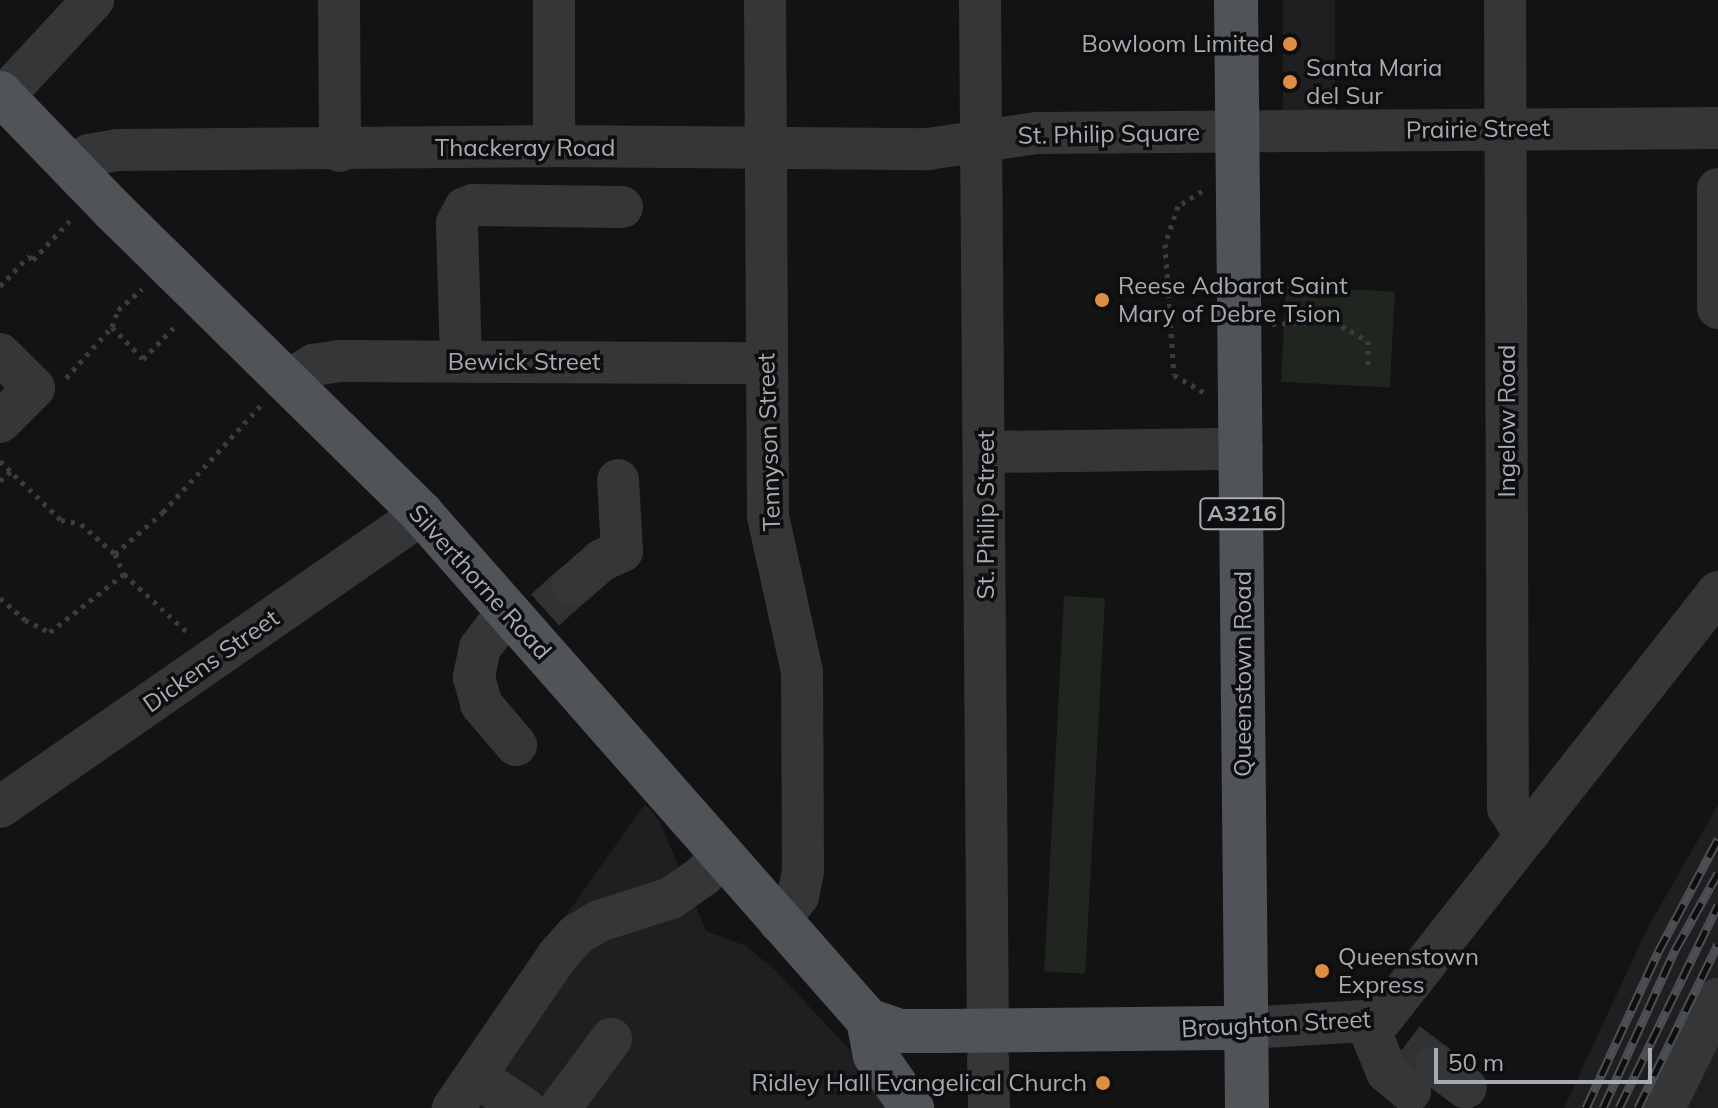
<!DOCTYPE html>
<style>
body{margin:0}
#map{position:relative;width:1718px;height:1108px;overflow:hidden;background:#131314;font-family:Mulish,sans-serif}
div>[style]{position:absolute}
[style*='--x']{left:calc(var(--x)*1px);top:calc(var(--y)*1px);width:calc(var(--w)*1px);rotate:calc(var(--a)*1deg)}
.built>*{inset:0;background:#1f1f21;transform-origin:0 0}
.green>*{inset:0;background:#20261f;transform-origin:0 0}
.minor-tunnel>*{height:42px;margin-top:-21px;transform-origin:0;background:repeating-linear-gradient(90deg,#303234 0 42px,transparent 0 63px)}
.path>*{height:5px;margin-top:-2.5px;transform-origin:0;background:repeating-linear-gradient(90deg,#3a3d3f 0 4px,transparent 0 10px)}
.minor>*{height:42px;margin:-21px;padding:0 21px;transform-origin:21px;border-radius:21px;background:#343638}
.major>*{height:44px;margin:-22px;padding:0 22px;transform-origin:22px;border-radius:22px;background:#505357}
.rail>*{height:9px;margin-top:-4.5px;transform-origin:0;background:repeating-linear-gradient(90deg,#0e0e0f 0 18px,#4d5053 0 36px);box-sizing:border-box;border-block:2px solid #4d5053}
.dots>*{width:22px;height:22px;translate:-50% -50%;box-sizing:border-box;border:4px solid #0e0e0f;border-radius:50%}
span{translate:-50% -50%;white-space:nowrap;text-align:center;line-height:1.15;-webkit-text-stroke:7px #0e0e0f;paint-order:stroke}
.shield-label span{padding:2px 6px;background:#0e0e0f;border:2px solid;border-radius:6px;-webkit-text-stroke-width:0}
.shield-label{font-size:22px;color:#a6acb3;font-weight:700}
.poi-label{font-size:24px;color:#a6acb3}
.right{translate:-100% -50%;text-align:right}
.left{translate:0 -50%;text-align:left}
.street-label{font-size:24px;color:#a6acb3}
.scale{position:absolute;left:1434px;top:1048px;width:218px;height:36px;box-sizing:border-box;border:4px solid #a6acb3;border-top:0;padding-left:10px;font-size:24px;line-height:28px;white-space:nowrap;color:#a6acb3;-webkit-text-stroke:6px #0e0e0f;paint-order:stroke}
</style>
<div id="map">
<div class="built">
<i style="left:1283px;top:0;width:52px;height:111px"></i>
<i style="clip-path:polygon(645px 804px,659px 820px,706px 931px,746px 946px,775px 970px,865px 1066px,889px 1108px,429px 1108px)"></i>
<i style="clip-path:polygon(1718px 805px,1718px 1108px,1564px 1108px,1647px 929px)"></i>
</div>
<div class="green">
<i style="left:1286px;top:286px;width:109px;height:96px;rotate:3deg"></i>
<i style="left:1064px;top:596px;width:41px;height:376px;rotate:3deg"></i>
</div>
<div class="minor-tunnel">
<i style="--x:545;--y:610;--w:36;--a:-42"></i>
<i style="--x:1407;--y:1043;--w:38;--a:37"></i>
</div>
<div class="path">
<i style="--x:1202;--y:191;--w:28;--a:148"></i>
<i style="--x:1178;--y:206;--w:40;--a:108.9"></i>
<i style="--x:1165;--y:244;--w:131;--a:86.1"></i>
<i style="--x:1174;--y:375;--w:34;--a:30"></i>
<i style="--x:0;--y:286;--w:42;--a:-46"></i>
<i style="--x:29;--y:256;--w:6;--a:45"></i>
<i style="--x:33;--y:260;--w:60;--a:-47"></i>
<i style="--x:1272;--y:324;--w:61;--a:-2.8"></i>
<i style="--x:1333;--y:321;--w:40;--a:29.7"></i>
<i style="--x:1368;--y:341;--w:26;--a:90"></i>
<i style="--x:112;--y:327;--w:45;--a:45.9"></i>
<i style="--x:143;--y:359;--w:50;--a:-45.8"></i>
<i style="--x:66;--y:378;--w:69;--a:-48"></i>
<i style="--x:112;--y:327;--w:18;--a:-71"></i>
<i style="--x:118;--y:310;--w:32;--a:-41"></i>
<i style="--x:0;--y:461;--w:85;--a:44"></i>
<i style="--x:61;--y:520;--w:20;--a:11"></i>
<i style="--x:81;--y:524;--w:45;--a:41.4"></i>
<i style="--x:115;--y:554;--w:22;--a:66"></i>
<i style="--x:124;--y:574;--w:90;--a:42.7"></i>
<i style="--x:0;--y:481;--w:15;--a:-42"></i>
<i style="--x:115;--y:554;--w:64;--a:-41.2"></i>
<i style="--x:163;--y:512;--w:145;--a:-47.5"></i>
<i style="--x:0;--y:598;--w:33;--a:41"></i>
<i style="--x:25;--y:620;--w:28;--a:26"></i>
<i style="--x:50;--y:632;--w:94;--a:-38.1"></i>
</div>
<div class="minor">
<i style="--x:339;--y:0;--w:151;--a:89.6"></i>
<i style="--x:554;--y:0;--w:146;--a:90"></i>
<i style="--x:765;--y:0;--w:516;--a:89.67"></i>
<i style="--x:768;--y:516;--w:160;--a:77.7"></i>
<i style="--x:802;--y:672;--w:199;--a:89.7"></i>
<i style="--x:803;--y:871;--w:25;--a:101"></i>
<i style="--x:798;--y:896;--w:32;--a:126"></i>
<i style="--x:980;--y:0;--w:1031;--a:89.56"></i>
<i style="--x:1505;--y:0;--w:808;--a:89.79"></i>
<i style="--x:1508;--y:808;--w:20;--a:57"></i>
<i style="--x:1519;--y:825;--w:13;--a:32"></i>
<i style="--x:0;--y:100;--w:137;--a:-47.1"></i>
<i style="--x:72;--y:166;--w:20;--a:-33"></i>
<i style="--x:89;--y:155;--w:28;--a:-10"></i>
<i style="--x:117;--y:150;--w:437;--a:-0.5"></i>
<i style="--x:554;--y:146;--w:374;--a:0.5"></i>
<i style="--x:928;--y:149;--w:110;--a:-8.4"></i>
<i style="--x:1037;--y:133;--w:681;--a:-0.42"></i>
<i style="--x:1718;--y:189;--w:119;--a:90"></i>
<i style="--x:0;--y:354;--w:48;--a:45"></i>
<i style="--x:34;--y:388;--w:48;--a:135"></i>
<i style="--x:461;--y:361;--w:138;--a:-91.7"></i>
<i style="--x:457;--y:223;--w:17;--a:-62"></i>
<i style="--x:465;--y:208;--w:9;--a:-21"></i>
<i style="--x:473;--y:205;--w:149;--a:0.8"></i>
<i style="--x:288;--y:381;--w:31;--a:-32"></i>
<i style="--x:314;--y:365;--w:26;--a:-9"></i>
<i style="--x:340;--y:361;--w:426;--a:0.3"></i>
<i style="--x:986;--y:452;--w:256;--a:-0.7"></i>
<i style="--x:572;--y:586;--w:40;--a:-41"></i>
<i style="--x:602;--y:560;--w:22;--a:-24"></i>
<i style="--x:622;--y:551;--w:71;--a:-93.2"></i>
<i style="--x:511;--y:617;--w:19;--a:145"></i>
<i style="--x:495;--y:628;--w:25;--a:127"></i>
<i style="--x:480;--y:648;--w:30;--a:102"></i>
<i style="--x:474;--y:677;--w:28;--a:75"></i>
<i style="--x:481;--y:704;--w:54;--a:49.5"></i>
<i style="--x:0;--y:807;--w:514;--a:-34.77"></i>
<i style="--x:1367;--y:1023;--w:53;--a:67.8"></i>
<i style="--x:1387;--y:1072;--w:30;--a:40"></i>
<i style="--x:1247;--y:1028;--w:134;--a:-3.4"></i>
<i style="--x:1381;--y:1020;--w:545;--a:-51.78"></i>
<i style="--x:988;--y:1059;--w:49;--a:88.8"></i>
<i style="--x:1437;--y:1066;--w:36;--a:37"></i>
<i style="--x:475;--y:1076;--w:59;--a:33.1"></i>
<i style="--x:453;--y:1108;--w:186;--a:-55.5"></i>
<i style="--x:558;--y:955;--w:27;--a:-48"></i>
<i style="--x:576;--y:935;--w:27;--a:-31"></i>
<i style="--x:599;--y:921;--w:76;--a:-17.7"></i>
<i style="--x:671;--y:898;--w:39;--a:-35"></i>
<i style="--x:703;--y:876;--w:27;--a:-51"></i>
<i style="--x:560;--y:1108;--w:86;--a:-53.5"></i>
<i style="--x:1664;--y:1108;--w:122;--a:-63.6"></i>
</div>
<div class="major">
<i style="--x:1236;--y:0;--w:1108;--a:89.43"></i>
<i style="--x:0;--y:93;--w:164;--a:46"></i>
<i style="--x:114;--y:211;--w:432;--a:44.5"></i>
<i style="--x:422;--y:514;--w:675;--a:48.61"></i>
<i style="--x:868;--y:1020;--w:36;--a:79"></i>
<i style="--x:875;--y:1055;--w:65;--a:55.1"></i>
<i style="--x:868;--y:1020;--w:34;--a:19"></i>
<i style="--x:900;--y:1031;--w:41;--a:0"></i>
<i style="--x:941;--y:1031;--w:306;--a:-0.6"></i>
</div>
<div class="rail">
<i style="--x:1586;--y:1108;--w:172;--a:-65.2"></i>
<i style="--x:1658;--y:952;--w:128;--a:-62"></i>
<i style="--x:1603;--y:1108;--w:174;--a:-65.5"></i>
<i style="--x:1675;--y:950;--w:88;--a:-60.8"></i>
<i style="--x:1619;--y:1108;--w:226;--a:-64"></i>
<i style="--x:1638;--y:1108;--w:182;--a:-64"></i>
</div>
<div class="dots">
<i style="left:1290px;top:44px;background:#db8e44"></i>
<i style="left:1290px;top:82px;background:#db8e44"></i>
<i style="left:1102px;top:300px;background:#db8e44"></i>
<i style="left:1322px;top:971px;background:#db8e44"></i>
<i style="left:1103px;top:1083px;background:#db8e44"></i>
</div>
<div class="shield-label">
<span style="left:1242px;top:514px">A3216</span>
</div>
<div class="poi-label">
<span class="right" style="left:1274px;top:44px">Bowloom Limited</span>
<span class="left" style="left:1306px;top:82px">Santa Maria<br>del Sur</span>
<span class="left" style="left:1118px;top:300px">Reese Adbarat Saint<br>Mary of Debre Tsion</span>
<span class="left" style="left:1338px;top:971px">Queenstown<br>Express</span>
<span class="right" style="left:1087px;top:1083px">Ridley Hall Evangelical Church</span>
</div>
<div class="street-label">
<span style="left:1478px;top:129px;rotate:-1deg">Prairie Street</span>
<span style="left:1109px;top:134px;rotate:-1deg">St. Philip Square</span>
<span style="left:525px;top:148px">Thackeray Road</span>
<span style="left:524px;top:362px">Bewick Street</span>
<span style="left:1507px;top:421px;rotate:-90deg">Ingelow Road</span>
<span style="left:769px;top:442px;rotate:-92deg">Tennyson Street</span>
<span style="left:986px;top:515px;rotate:-90deg">St. Philip Street</span>
<span style="left:480px;top:582px;rotate:48deg">Silverthorne Road</span>
<span style="left:211px;top:661px;rotate:-35deg">Dickens Street</span>
<span style="left:1243px;top:674px;rotate:-90deg">Queenstown Road</span>
<span style="left:1276px;top:1024px;rotate:-3deg">Broughton Street</span>
</div>
<div class="scale">50 m</div>
</div>
